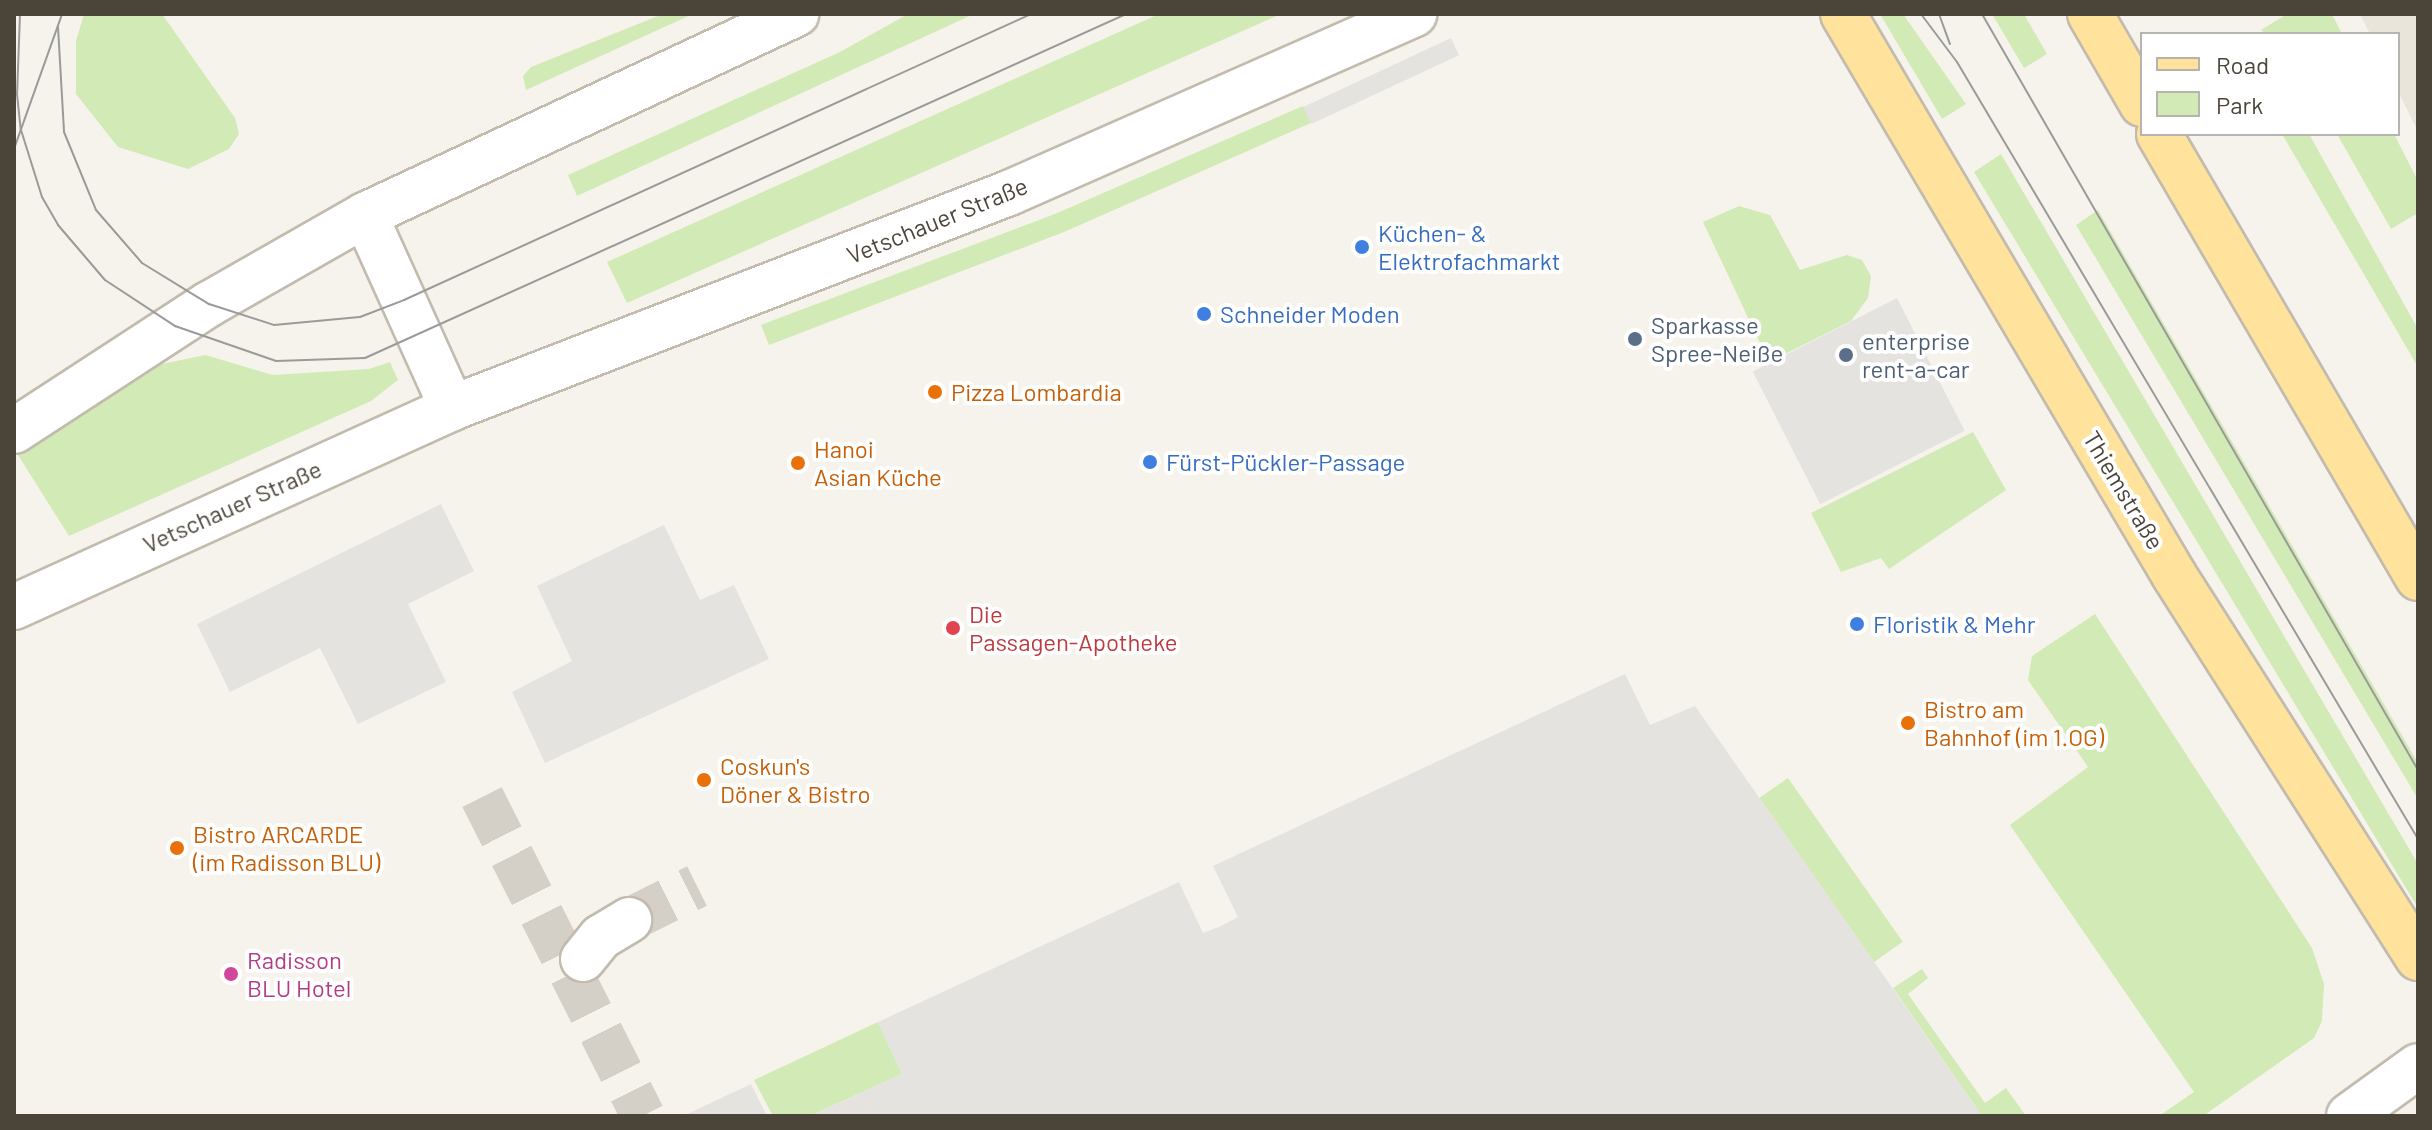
<!DOCTYPE html>
<meta charset="utf-8">
<style>
body{margin:0}
#map{position:relative;width:2432px;height:1130px;overflow:hidden;background:#f6f3ec;font-family:Barlow,sans-serif}
div>[style]{position:absolute}
[style*='--x']{left:calc(var(--x)*1px);top:calc(var(--y)*1px);width:calc(var(--w)*1px);rotate:calc(var(--a)*1deg)}
.residential>*{inset:0;background:#eae5da}
.green>*{inset:0;background:#d2eab5;transform-origin:0 0}
.parking>*{inset:0;background:#e5e3e0;transform-origin:0 0}
.minor-tunnel>*{height:44px;margin-top:-22px;transform-origin:0;background:repeating-linear-gradient(90deg,#d4d0c8 0 44px,transparent 0 66px)}
.roads{filter:drop-shadow(2px 0 #c2bbae) drop-shadow(-2px 0 #c2bbae) drop-shadow(0 2px #c2bbae) drop-shadow(0 -2px #c2bbae)}
.minor>*{height:44px;margin:-22px;padding:0 22px;transform-origin:22px;border-radius:22px;background:#fff}
.major>*{height:44px;margin:-22px;padding:0 22px;transform-origin:22px;border-radius:22px;background:#ffe39c}
.tram>*{height:2px;margin:-1px;padding:0 1px;transform-origin:1px;border-radius:1px;background:#9a9a9a}
.dots>*{width:22px;height:22px;translate:-50% -50%;box-sizing:border-box;border:4px solid #fff;border-radius:50%}
span{translate:-50% -50%;white-space:nowrap;text-align:center;line-height:1.15;-webkit-text-stroke:8px #fff;paint-order:stroke}
.street-label{font-size:24px;color:#4b4439}
.shop-label{font-size:24px;color:#366cbe}
.left{translate:0 -50%;text-align:left}
.service-label{font-size:24px;color:#4e5e75}
.food-label{font-size:24px;color:#c56008}
.health-label{font-size:24px;color:#be3a42}
.hotel-label{font-size:24px;color:#b23c85}
.frame{position:absolute;inset:0;border:16px solid #4b4439;pointer-events:none}
.legend{position:absolute;left:2140px;top:32px;width:260px;height:104px;box-sizing:border-box;background:#fff;border:2px solid #b7b4b0;margin:0;padding:10px 14px;list-style:none;font-size:24px;color:#4b4439}
.legend li{display:flex;align-items:center;gap:16px;height:40px}
.legend b{width:40px;border:2px solid #b7b4b0}
</style>
<div id="map">
<div class="residential">
<i style="clip-path:polygon(2360px 14px,2418px 14px,2418px 132px,2398px 91px,2398px 34px,2370px 34px)"></i>
</div>
<div class="green">
<i style="clip-path:polygon(84px 14px,162px 14px,235px 118px,239px 134px,229px 149px,188px 169px,118px 147px,76px 94px,76px 41px)"></i>
<i style="clip-path:polygon(663px 14px,693px 14px,526px 90px,523px 76px,531px 67px)"></i>
<i style="clip-path:polygon(908px 14px,974px 14px,577px 196px,568px 175px,840px 52px)"></i>
<i style="clip-path:polygon(1159px 14px,1281px 14px,627px 303px,607px 262px)"></i>
<i style="clip-path:polygon(1880px 14px,1903px 14px,1966px 104px,1942px 119px)"></i>
<i style="clip-path:polygon(1992px 14px,2024px 14px,2047px 54px,2024px 68px)"></i>
<i style="clip-path:polygon(2287px 14px,2332px 14px,2342px 34px,2266px 34px,2261px 30px)"></i>
<i style="clip-path:polygon(1303px 106px,1311px 123px,1064px 232px,769px 345px,761px 325px,1055px 214px)"></i>
<i style="clip-path:polygon(2282px 134px,2309px 134px,2418px 329px,2418px 367px)"></i>
<i style="clip-path:polygon(2337px 134px,2394px 134px,2418px 181px,2418px 213px,2391px 229px)"></i>
<i style="clip-path:polygon(2001px 154px,2418px 864px,2418px 908px,1974px 172px)"></i>
<i style="clip-path:polygon(1739px 206px,1770px 215px,1800px 270px,1847px 255px,1862px 260px,1871px 276px,1868px 298px,1851px 321px,1769px 362px,1703px 222px)"></i>
<i style="clip-path:polygon(2098px 210px,2418px 763px,2418px 799px,2076px 225px)"></i>
<i style="clip-path:polygon(205px 355px,273px 375px,369px 369px,390px 362px,398px 380px,371px 401px,69px 536px,18px 455px,157px 365px)"></i>
<i style="clip-path:polygon(1973px 432px,2006px 490px,1889px 569px,1881px 558px,1841px 572px,1811px 513px)"></i>
<i style="clip-path:polygon(2095px 614px,2312px 948px,2324px 984px,2322px 1021px,2314px 1038px,2203px 1116px,2159px 1116px,2194px 1092px,2010px 825px,2088px 767px,2028px 680px,2032px 656px)"></i>
<i style="left:1788px;top:778px;width:200px;height:35px;rotate:55deg"></i>
<i style="clip-path:polygon(1922px 969px,1928px 978px,1908px 994px,1985px 1103px,2006px 1088px,2026px 1116px,1982px 1116px,1893px 988px)"></i>
<i style="clip-path:polygon(878px 1022px,902px 1074px,810px 1116px,773px 1116px,754px 1080px)"></i>
</div>
<div class="parking">
<i style="left:1451px;top:38px;width:19px;height:163px;rotate:65deg"></i>
<i style="left:1897px;top:298px;width:149px;height:162px;rotate:63deg"></i>
<i style="clip-path:polygon(441px 504px,474px 571px,408px 604px,446px 682px,358px 724px,320px 648px,230px 692px,197px 624px)"></i>
<i style="clip-path:polygon(664px 525px,700px 600px,734px 585px,769px 659px,545px 763px,512px 692px,572px 661px,537px 586px)"></i>
<i style="clip-path:polygon(1625px 674px,1650px 725px,1695px 706px,1982px 1116px,811px 1116px,902px 1074px,878px 1022px,1179px 882px,1203px 933px,1221px 926px,1238px 917px,1213px 866px)"></i>
<i style="clip-path:polygon(751px 1084px,767px 1116px,683px 1116px)"></i>
</div>
<div class="minor-tunnel">
<i style="--x:482;--y:797;--w:357;--a:63.2"></i>
<i style="--x:629;--y:920;--w:76;--a:-26.6"></i>
</div>
<div class="roads">
<div class="minor">
<i style="--x:365;--y:215;--w:212;--a:65.7"></i>
<i style="--x:14;--y:431;--w:233;--a:-33.1"></i>
<i style="--x:209;--y:304;--w:180;--a:-29.7"></i>
<i style="--x:365;--y:215;--w:476;--a:-25"></i>
<i style="--x:14;--y:607;--w:481;--a:-24.4"></i>
<i style="--x:452;--y:408;--w:597;--a:-21.11"></i>
<i style="--x:1009;--y:193;--w:443;--a:-23.8"></i>
<i style="--x:583;--y:959;--w:28;--a:-51"></i>
<i style="--x:601;--y:937;--w:33;--a:-31"></i>
<i style="--x:2349;--y:1116;--w:85;--a:-35.9"></i>
</div>
<div class="major">
<i style="--x:1843;--y:14;--w:651;--a:59.46"></i>
<i style="--x:2174;--y:575;--w:454;--a:57.5"></i>
<i style="--x:2090;--y:14;--w:104;--a:60"></i>
<i style="--x:2159;--y:134;--w:514;--a:59.74"></i>
</div>
</div>
<div class="tram">
<i style="--x:20;--y:14;--w:80;--a:92.1"></i>
<i style="--x:17;--y:94;--w:36;--a:84"></i>
<i style="--x:21;--y:130;--w:70;--a:72.6"></i>
<i style="--x:42;--y:197;--w:32;--a:60"></i>
<i style="--x:58;--y:225;--w:72;--a:49.5"></i>
<i style="--x:105;--y:280;--w:84;--a:33.3"></i>
<i style="--x:175;--y:326;--w:107;--a:19.1"></i>
<i style="--x:276;--y:361;--w:89;--a:-1.9"></i>
<i style="--x:365;--y:358;--w:835;--a:-24.32"></i>
<i style="--x:1921;--y:14;--w:60;--a:53.1"></i>
<i style="--x:1957;--y:62;--w:903;--a:59.32"></i>
<i style="--x:1939;--y:14;--w:32;--a:70"></i>
<i style="--x:1982;--y:14;--w:873;--a:60.03"></i>
<i style="--x:58;--y:27;--w:105;--a:86.7"></i>
<i style="--x:64;--y:132;--w:84;--a:67.7"></i>
<i style="--x:96;--y:210;--w:70;--a:49"></i>
<i style="--x:142;--y:263;--w:79;--a:31.5"></i>
<i style="--x:209;--y:304;--w:68;--a:17.9"></i>
<i style="--x:274;--y:325;--w:86;--a:-5.3"></i>
<i style="--x:360;--y:317;--w:47;--a:-21.1"></i>
<i style="--x:404;--y:300;--w:689;--a:-24.52"></i>
<i style="--x:14;--y:149;--w:143;--a:-70.4"></i>
</div>
<div class="dots">
<i style="left:1362px;top:247px;background:#3f7fe0"></i>
<i style="left:1204px;top:314px;background:#3f7fe0"></i>
<i style="left:1635px;top:339px;background:#5c6f8a"></i>
<i style="left:1846px;top:355px;background:#5c6f8a"></i>
<i style="left:935px;top:392px;background:#e8710a"></i>
<i style="left:1150px;top:462px;background:#3f7fe0"></i>
<i style="left:798px;top:463px;background:#e8710a"></i>
<i style="left:1857px;top:624px;background:#3f7fe0"></i>
<i style="left:953px;top:628px;background:#e0444e"></i>
<i style="left:1908px;top:723px;background:#e8710a"></i>
<i style="left:704px;top:780px;background:#e8710a"></i>
<i style="left:177px;top:848px;background:#e8710a"></i>
<i style="left:231px;top:974px;background:#d1479c"></i>
</div>
<div class="street-label">
<span style="left:937px;top:220px;rotate:-22deg">Vetschauer Straße</span>
<span style="left:2124px;top:490px;rotate:59deg">Thiemstraße</span>
<span style="left:232px;top:506px;rotate:-24deg">Vetschauer Straße</span>
</div>
<div class="shop-label">
<span class="left" style="left:1378px;top:247px">Küchen- &amp;<br>Elektrofachmarkt</span>
<span class="left" style="left:1220px;top:314px">Schneider Moden</span>
<span class="left" style="left:1166px;top:462px">Fürst-Pückler-Passage</span>
<span class="left" style="left:1873px;top:624px">Floristik &amp; Mehr</span>
</div>
<div class="service-label">
<span class="left" style="left:1651px;top:339px">Sparkasse<br>Spree-Neiße</span>
<span class="left" style="left:1862px;top:355px">enterprise<br>rent-a-car</span>
</div>
<div class="food-label">
<span class="left" style="left:951px;top:392px">Pizza Lombardia</span>
<span class="left" style="left:814px;top:463px">Hanoi<br>Asian Küche</span>
<span class="left" style="left:1924px;top:723px">Bistro am<br>Bahnhof (im 1.OG)</span>
<span class="left" style="left:720px;top:780px">Coskun's<br>Döner &amp; Bistro</span>
<span class="left" style="left:193px;top:848px">Bistro ARCARDE<br>(im Radisson BLU)</span>
</div>
<div class="health-label">
<span class="left" style="left:969px;top:628px">Die<br>Passagen-Apotheke</span>
</div>
<div class="hotel-label">
<span class="left" style="left:247px;top:974px">Radisson<br>BLU Hotel</span>
</div>
<div class="frame"></div>
<ul class="legend">
<li><b style="height:10px;background:#ffe39c"></b>Road</li>
<li><b style="height:22px;background:#d2eab5"></b>Park</li>
</ul>
</div>
